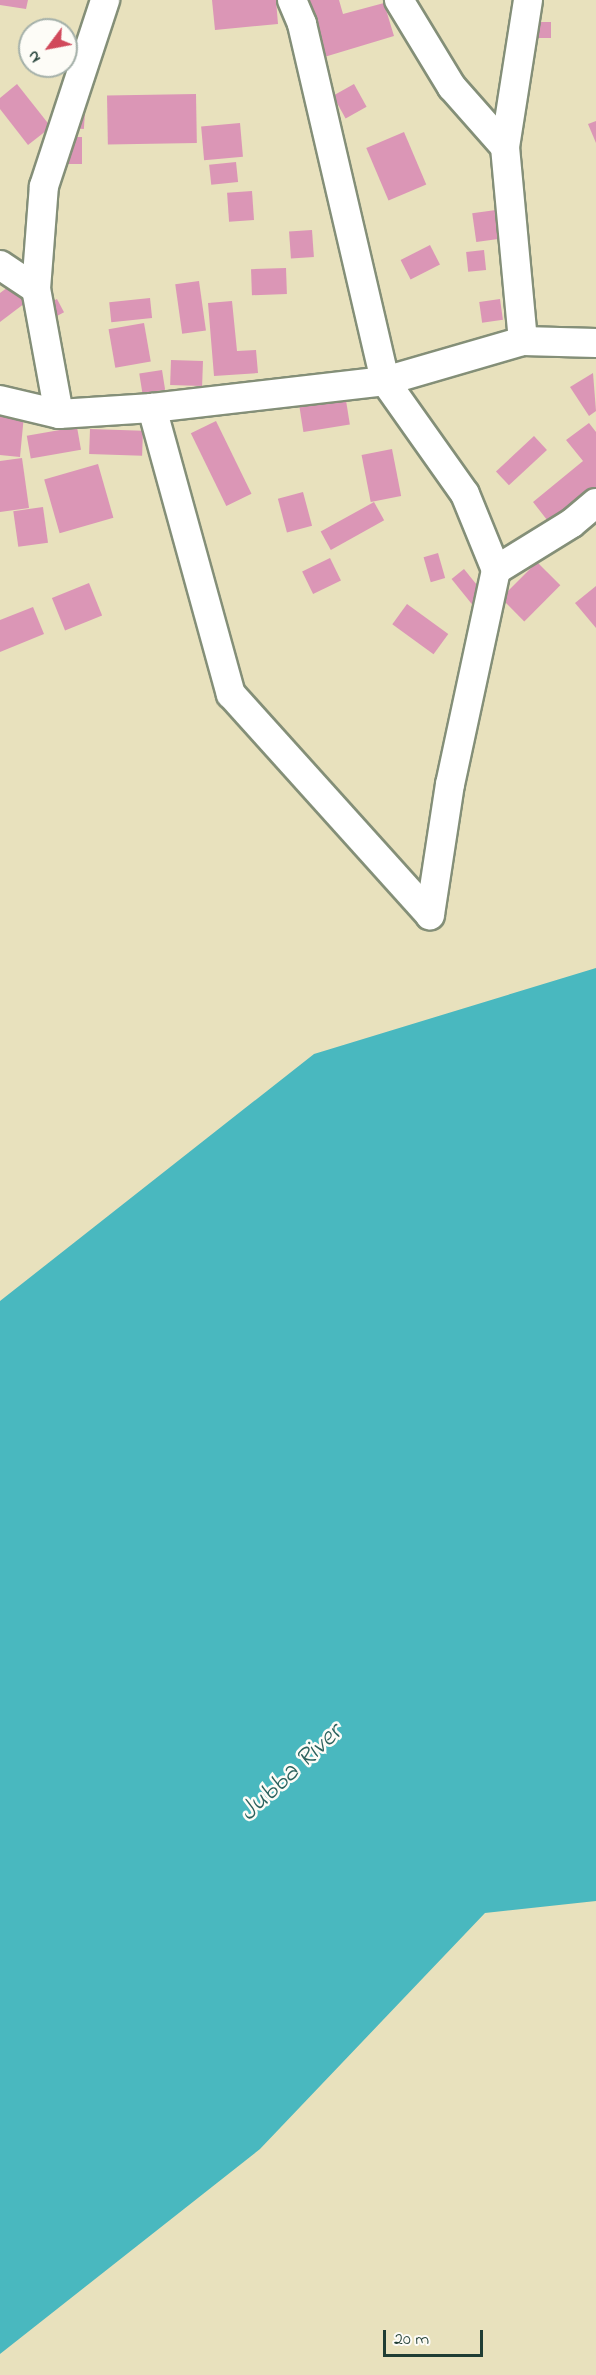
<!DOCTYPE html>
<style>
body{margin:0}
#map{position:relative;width:596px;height:2375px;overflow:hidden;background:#e8e1bd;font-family:"Indie Flower",sans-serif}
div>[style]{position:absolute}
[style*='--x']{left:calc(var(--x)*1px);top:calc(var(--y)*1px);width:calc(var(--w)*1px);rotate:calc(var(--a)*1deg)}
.water>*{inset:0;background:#49b8bf}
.building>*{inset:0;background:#db96b6;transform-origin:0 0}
.roads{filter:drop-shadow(2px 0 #848f78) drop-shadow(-2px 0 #848f78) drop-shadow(0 2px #848f78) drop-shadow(0 -2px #848f78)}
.minor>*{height:28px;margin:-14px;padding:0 14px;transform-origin:14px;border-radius:14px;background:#fff}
span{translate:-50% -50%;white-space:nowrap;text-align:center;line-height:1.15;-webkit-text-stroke:5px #fdfcf7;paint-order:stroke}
.water-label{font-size:27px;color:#2c625e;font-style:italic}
.north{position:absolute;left:18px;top:18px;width:60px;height:60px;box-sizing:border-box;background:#fdfcf7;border:2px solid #a4b0a9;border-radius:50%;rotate:238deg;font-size:16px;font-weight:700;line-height:24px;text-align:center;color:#1f3d34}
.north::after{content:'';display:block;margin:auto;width:21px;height:27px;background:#d1495b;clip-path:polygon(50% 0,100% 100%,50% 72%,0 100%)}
.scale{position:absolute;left:383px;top:2330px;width:100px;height:27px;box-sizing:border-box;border:3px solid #1f3d34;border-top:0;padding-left:8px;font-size:18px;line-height:21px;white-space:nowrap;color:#1f3d34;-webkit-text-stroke:4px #fdfcf7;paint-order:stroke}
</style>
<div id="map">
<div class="water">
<i style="clip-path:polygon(596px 968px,596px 1901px,485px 1913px,260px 2149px,0 2354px,0 1301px,314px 1054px)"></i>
</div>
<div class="building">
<i style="clip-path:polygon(0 0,28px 0,26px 9px,0 5px)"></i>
<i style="clip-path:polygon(212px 0,276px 0,278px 24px,215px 30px)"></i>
<i style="clip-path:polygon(304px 0,339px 0,343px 14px,384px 3px,394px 36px,321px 58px)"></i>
<i style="left:529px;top:22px;width:22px;height:16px"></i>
<i style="clip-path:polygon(17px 84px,51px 127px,28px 145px,0 109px,0 98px)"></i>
<i style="left:354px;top:84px;width:26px;height:24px;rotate:61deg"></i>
<i style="left:196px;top:94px;width:49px;height:89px;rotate:89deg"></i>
<i style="left:69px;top:112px;width:16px;height:16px;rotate:4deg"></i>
<i style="clip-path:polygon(596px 121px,596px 143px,588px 124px)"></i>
<i style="left:240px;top:123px;width:34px;height:39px;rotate:85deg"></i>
<i style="left:404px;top:132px;width:57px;height:41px;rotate:67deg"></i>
<i style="left:68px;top:137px;width:14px;height:27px"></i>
<i style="left:236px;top:162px;width:20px;height:27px;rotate:84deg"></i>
<i style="left:252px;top:191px;width:29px;height:25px;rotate:86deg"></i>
<i style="left:496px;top:210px;width:29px;height:24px;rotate:82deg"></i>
<i style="left:312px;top:230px;width:27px;height:23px;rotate:86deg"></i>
<i style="left:430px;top:245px;width:22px;height:33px;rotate:63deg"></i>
<i style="left:484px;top:250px;width:20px;height:18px;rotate:84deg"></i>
<i style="left:286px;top:268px;width:26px;height:35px;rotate:88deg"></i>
<i style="clip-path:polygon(19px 279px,33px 297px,0 322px,0 293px)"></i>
<i style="left:199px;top:281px;width:50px;height:24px;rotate:82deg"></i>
<i style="left:150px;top:298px;width:20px;height:41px;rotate:84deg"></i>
<i style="left:57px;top:299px;width:15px;height:15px;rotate:62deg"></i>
<i style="left:500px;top:299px;width:21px;height:21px;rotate:82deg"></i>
<i style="clip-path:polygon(232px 301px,237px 351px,256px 350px,258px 373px,214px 376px,208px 303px)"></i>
<i style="left:144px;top:323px;width:39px;height:36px;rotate:80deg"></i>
<i style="left:171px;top:360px;width:32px;height:25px;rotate:2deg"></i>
<i style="left:162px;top:370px;width:20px;height:23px;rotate:81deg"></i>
<i style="clip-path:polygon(593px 373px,596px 411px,589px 416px,570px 387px)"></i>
<i style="left:345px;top:394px;width:31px;height:47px;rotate:81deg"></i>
<i style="clip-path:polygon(0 413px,24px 415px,20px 457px,0 455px)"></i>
<i style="left:216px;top:421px;width:81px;height:28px;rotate:64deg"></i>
<i style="clip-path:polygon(589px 423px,596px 432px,596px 489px,551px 525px,533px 502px,583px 461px,566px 440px)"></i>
<i style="left:77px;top:427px;width:23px;height:51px;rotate:80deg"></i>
<i style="left:90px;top:429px;width:53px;height:25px;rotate:2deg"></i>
<i style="left:534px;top:436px;width:19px;height:52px;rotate:47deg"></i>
<i style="left:392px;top:449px;width:48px;height:31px;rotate:79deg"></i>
<i style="clip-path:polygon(22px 458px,29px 508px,0 512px,0 461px)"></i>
<i style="left:98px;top:464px;width:56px;height:56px;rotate:74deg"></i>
<i style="left:303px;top:492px;width:35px;height:26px;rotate:75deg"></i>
<i style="left:374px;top:502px;width:21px;height:61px;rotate:61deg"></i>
<i style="left:43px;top:507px;width:36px;height:30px;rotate:82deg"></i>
<i style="left:438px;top:553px;width:26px;height:15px;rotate:74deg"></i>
<i style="left:330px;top:558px;width:25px;height:31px;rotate:64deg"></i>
<i style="left:537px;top:562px;width:33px;height:51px;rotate:45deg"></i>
<i style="left:464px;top:569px;width:35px;height:16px;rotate:51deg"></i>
<i style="left:89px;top:583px;width:35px;height:40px;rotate:68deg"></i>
<i style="clip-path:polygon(596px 586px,596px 628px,575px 603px)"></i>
<i style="left:407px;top:604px;width:51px;height:25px;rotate:36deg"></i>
<i style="clip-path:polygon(33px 607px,44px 634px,0 652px,0 620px)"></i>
</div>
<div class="roads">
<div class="minor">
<i style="--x:292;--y:0;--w:26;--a:67"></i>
<i style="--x:302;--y:24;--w:367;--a:76.9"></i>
<i style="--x:385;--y:381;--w:138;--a:54.7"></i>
<i style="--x:465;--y:494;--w:82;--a:67.8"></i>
<i style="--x:496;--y:570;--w:219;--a:102.1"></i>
<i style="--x:450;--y:784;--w:133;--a:98.7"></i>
<i style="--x:399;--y:0;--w:102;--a:58.7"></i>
<i style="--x:452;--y:87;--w:80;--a:48.5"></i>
<i style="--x:505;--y:147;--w:195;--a:84.7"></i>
<i style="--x:505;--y:147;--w:149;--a:-81.1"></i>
<i style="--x:0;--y:265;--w:43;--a:33.7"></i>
<i style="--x:0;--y:400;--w:61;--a:13.3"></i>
<i style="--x:59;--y:414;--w:93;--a:-3.7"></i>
<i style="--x:152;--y:408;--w:235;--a:-6.6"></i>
<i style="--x:385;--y:381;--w:144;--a:-16.2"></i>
<i style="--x:523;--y:341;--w:73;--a:1.6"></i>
<i style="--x:152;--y:408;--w:297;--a:74.6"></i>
<i style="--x:231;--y:694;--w:297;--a:48"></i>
<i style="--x:59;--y:414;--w:127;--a:-100.4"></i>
<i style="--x:36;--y:289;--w:103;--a:-85.6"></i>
<i style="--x:44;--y:186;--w:196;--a:-71.8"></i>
<i style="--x:496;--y:570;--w:89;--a:-31.7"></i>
<i style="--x:572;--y:523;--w:31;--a:-40"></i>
</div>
</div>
<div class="water-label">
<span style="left:291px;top:1773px;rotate:-43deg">Jubba River</span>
</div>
<div class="north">N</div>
<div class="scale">20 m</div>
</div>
